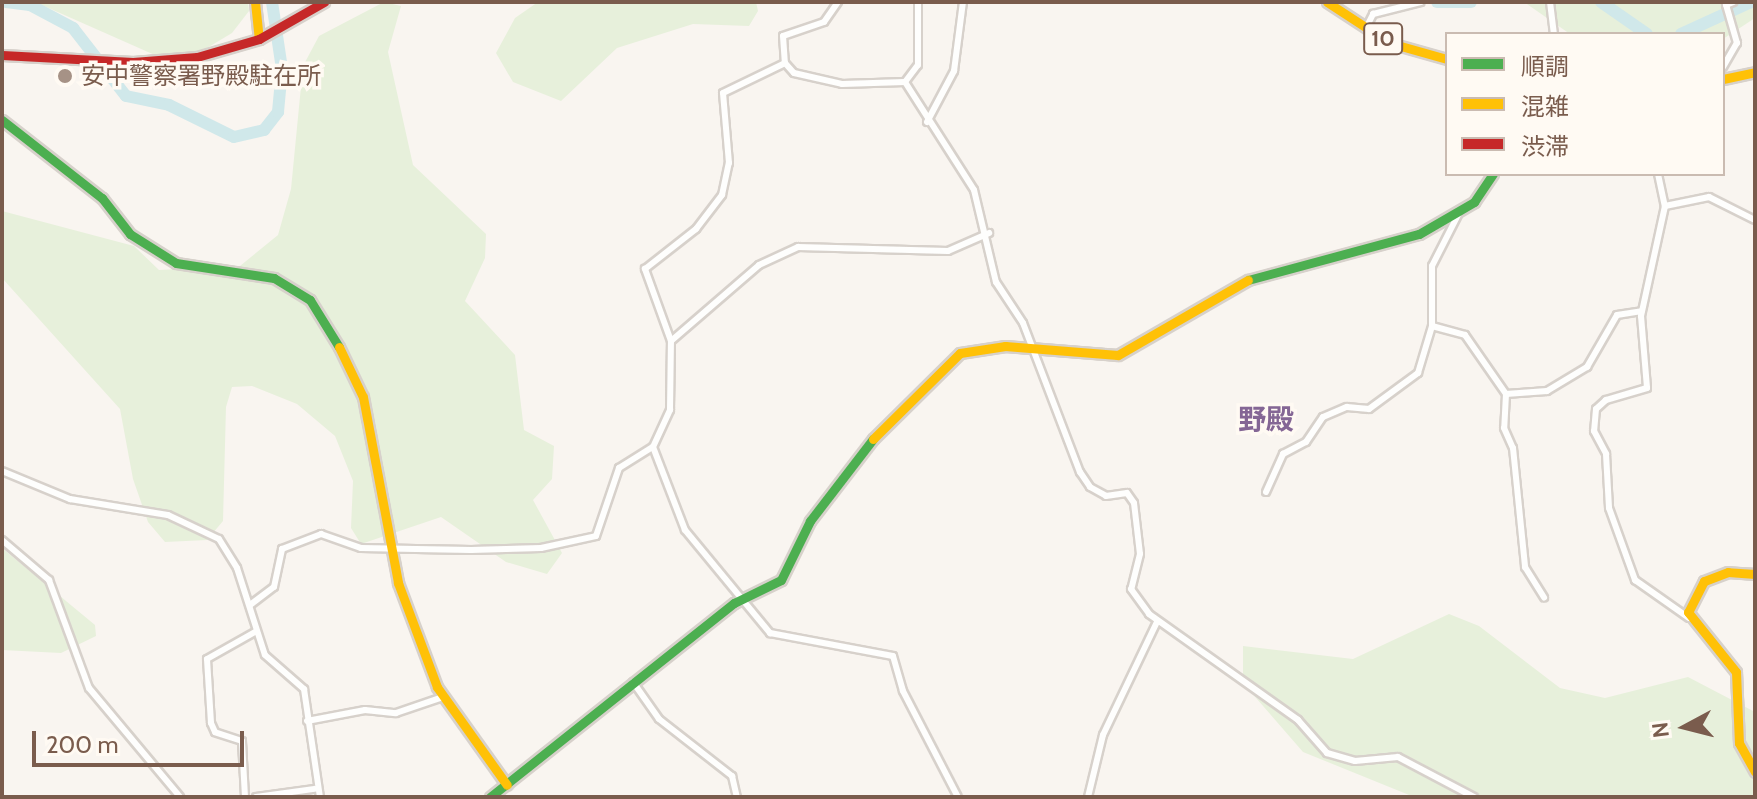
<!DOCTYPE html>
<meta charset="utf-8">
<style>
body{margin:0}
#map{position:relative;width:1757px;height:799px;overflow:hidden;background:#f9f5f0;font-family:Cabin,"Noto Sans JP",sans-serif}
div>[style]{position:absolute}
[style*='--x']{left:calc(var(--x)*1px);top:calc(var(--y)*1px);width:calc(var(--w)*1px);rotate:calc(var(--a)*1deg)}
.green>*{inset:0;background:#e7f0db}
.river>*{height:12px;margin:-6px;padding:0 6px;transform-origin:6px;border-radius:6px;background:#d0e8ea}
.roads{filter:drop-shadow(2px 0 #d7d1cb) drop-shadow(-2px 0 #d7d1cb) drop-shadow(0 2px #d7d1cb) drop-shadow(0 -2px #d7d1cb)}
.street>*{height:6px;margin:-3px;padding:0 3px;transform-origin:3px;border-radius:3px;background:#fefefd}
.fast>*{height:9px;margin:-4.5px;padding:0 4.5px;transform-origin:4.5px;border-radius:4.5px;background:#4caf50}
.slow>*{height:9px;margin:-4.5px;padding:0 4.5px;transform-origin:4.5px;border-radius:4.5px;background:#ffc107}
.jam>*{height:9px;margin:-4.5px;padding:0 4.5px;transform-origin:4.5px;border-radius:4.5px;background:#c62828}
.dots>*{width:22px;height:22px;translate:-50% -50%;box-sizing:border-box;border:4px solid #fffaf3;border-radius:50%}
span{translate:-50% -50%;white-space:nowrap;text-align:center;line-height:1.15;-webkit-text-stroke:7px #fffaf3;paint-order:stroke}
.shield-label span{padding:2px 6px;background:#fffaf3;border:2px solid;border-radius:6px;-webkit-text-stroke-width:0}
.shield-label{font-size:22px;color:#7a5c4d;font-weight:700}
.poi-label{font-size:24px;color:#7a5c4d}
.left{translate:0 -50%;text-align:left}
.quarter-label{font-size:28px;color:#846695;font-weight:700}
.frame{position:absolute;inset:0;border:4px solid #7a5c4d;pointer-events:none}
.legend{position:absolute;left:1445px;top:32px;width:280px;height:144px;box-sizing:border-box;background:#fffaf3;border:2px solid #cabbb1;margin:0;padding:10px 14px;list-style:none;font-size:24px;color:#7a5c4d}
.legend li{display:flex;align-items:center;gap:16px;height:40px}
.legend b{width:40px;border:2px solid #cabbb1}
.north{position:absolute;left:1645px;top:687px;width:80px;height:80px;-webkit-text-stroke:6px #fffaf3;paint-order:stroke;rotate:263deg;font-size:22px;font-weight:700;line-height:32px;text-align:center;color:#7a5c4d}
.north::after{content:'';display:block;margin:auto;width:28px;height:36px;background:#7a5c4d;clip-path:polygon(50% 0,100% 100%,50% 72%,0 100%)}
.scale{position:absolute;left:32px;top:731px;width:212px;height:36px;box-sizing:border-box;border:4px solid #7a5c4d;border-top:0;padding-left:10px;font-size:24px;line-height:28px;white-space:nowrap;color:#7a5c4d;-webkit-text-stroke:6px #fffaf3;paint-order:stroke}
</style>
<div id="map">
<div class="green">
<i style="clip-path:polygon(35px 2px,248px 2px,249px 11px,232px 33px,197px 54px,157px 56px)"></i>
<i style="clip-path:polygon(384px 2px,401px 6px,388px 52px,413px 165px,486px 234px,485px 258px,465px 301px,515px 355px,524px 430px,554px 446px,552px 479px,533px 500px,562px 553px,547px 574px,506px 562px,441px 517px,361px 544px,351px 528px,353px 481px,335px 436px,297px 404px,252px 386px,232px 387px,226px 407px,223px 521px,207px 540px,165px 542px,148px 522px,133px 479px,120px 409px,2px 278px,2px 211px,134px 246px,159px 270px,240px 266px,278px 235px,291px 189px,303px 66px,319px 36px)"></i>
<i style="clip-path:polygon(538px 2px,756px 2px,758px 11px,749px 26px,693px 24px,617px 48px,561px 101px,513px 82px,496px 53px,515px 18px)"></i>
<i style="clip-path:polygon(1524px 2px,1755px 2px,1755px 18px,1723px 39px,1570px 34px)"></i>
<i style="clip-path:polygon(2px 548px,95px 625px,96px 636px,61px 653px,2px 650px)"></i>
<i style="clip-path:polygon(1449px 614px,1479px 626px,1560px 688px,1605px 698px,1688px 677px,1755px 712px,1755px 797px,1414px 797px,1303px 752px,1243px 683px,1243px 646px,1353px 659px)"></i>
</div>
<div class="river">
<i style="--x:6;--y:2;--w:24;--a:7"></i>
<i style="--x:30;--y:5;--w:49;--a:28.1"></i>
<i style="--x:73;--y:28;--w:86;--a:52.1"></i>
<i style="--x:126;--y:96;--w:44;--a:11.8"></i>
<i style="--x:169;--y:105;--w:72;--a:26.2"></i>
<i style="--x:234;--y:137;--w:31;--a:-13"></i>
<i style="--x:264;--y:130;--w:23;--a:-52"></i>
<i style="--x:278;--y:112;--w:43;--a:-84.7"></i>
<i style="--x:282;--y:69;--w:68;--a:-98.5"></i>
<i style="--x:1437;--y:2;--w:34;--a:0"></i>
<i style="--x:1601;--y:2;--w:56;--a:34.8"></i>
<i style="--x:1681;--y:34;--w:77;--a:-24.6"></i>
</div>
<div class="roads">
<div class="street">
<i style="--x:838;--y:2;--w:24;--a:125"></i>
<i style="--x:824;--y:22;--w:43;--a:161.1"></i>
<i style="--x:783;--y:36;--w:27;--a:86"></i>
<i style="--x:785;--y:63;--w:13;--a:48"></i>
<i style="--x:794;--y:73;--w:49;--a:12.9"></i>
<i style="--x:842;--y:84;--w:63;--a:-1.8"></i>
<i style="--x:905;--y:82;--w:21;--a:-53"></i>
<i style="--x:918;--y:65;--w:63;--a:-90"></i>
<i style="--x:1550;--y:2;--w:32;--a:83"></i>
<i style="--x:1366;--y:28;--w:16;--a:-63"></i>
<i style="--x:1373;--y:14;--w:49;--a:-14"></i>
<i style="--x:1723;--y:67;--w:28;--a:-60"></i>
<i style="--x:1737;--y:43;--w:40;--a:-106"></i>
<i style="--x:1726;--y:5;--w:8;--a:-23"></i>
<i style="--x:905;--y:82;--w:128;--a:57.4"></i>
<i style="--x:974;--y:190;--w:95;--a:76.6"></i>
<i style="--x:996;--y:282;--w:49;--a:56.6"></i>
<i style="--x:1023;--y:323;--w:160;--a:69.1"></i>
<i style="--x:1080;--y:472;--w:18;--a:56"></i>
<i style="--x:1090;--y:487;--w:18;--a:29"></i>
<i style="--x:1106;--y:496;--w:21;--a:-8"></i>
<i style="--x:1127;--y:493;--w:12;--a:55"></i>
<i style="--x:1134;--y:503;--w:51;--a:83.3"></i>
<i style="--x:1140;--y:554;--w:36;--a:104"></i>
<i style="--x:1131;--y:589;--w:31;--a:54"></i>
<i style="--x:1149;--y:614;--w:183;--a:35.4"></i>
<i style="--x:1298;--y:720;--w:44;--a:48.7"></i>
<i style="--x:1327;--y:753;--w:29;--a:16"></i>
<i style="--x:1355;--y:761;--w:43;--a:-5.3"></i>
<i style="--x:1398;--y:757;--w:86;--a:27.8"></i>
<i style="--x:927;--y:122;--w:58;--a:-62.1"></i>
<i style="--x:954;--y:71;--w:70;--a:-82.6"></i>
<i style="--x:1658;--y:174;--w:33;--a:78"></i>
<i style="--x:1665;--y:206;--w:113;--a:102.3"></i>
<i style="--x:1641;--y:316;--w:72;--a:85.2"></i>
<i style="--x:1647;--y:388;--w:43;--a:163.7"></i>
<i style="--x:1606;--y:400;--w:13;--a:138"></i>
<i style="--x:1596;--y:409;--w:22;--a:95"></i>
<i style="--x:1594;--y:431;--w:26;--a:62"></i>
<i style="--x:1606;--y:454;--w:54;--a:86.8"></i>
<i style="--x:1609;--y:508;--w:77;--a:70.1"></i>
<i style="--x:1635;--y:580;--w:66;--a:35.1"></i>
<i style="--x:1665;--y:206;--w:45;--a:-11.6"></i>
<i style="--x:1709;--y:197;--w:51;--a:26.6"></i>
<i style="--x:1459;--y:213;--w:59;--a:117"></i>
<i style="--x:1432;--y:266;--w:60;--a:90"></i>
<i style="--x:1432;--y:326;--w:34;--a:15"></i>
<i style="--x:1465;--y:335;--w:72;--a:55.2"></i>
<i style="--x:1506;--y:394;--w:41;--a:-4.2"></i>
<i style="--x:1547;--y:391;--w:47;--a:-31"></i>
<i style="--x:1587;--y:367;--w:60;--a:-60"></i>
<i style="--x:1617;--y:315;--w:25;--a:-9"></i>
<i style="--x:671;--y:341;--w:116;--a:-40.8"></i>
<i style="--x:759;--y:265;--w:43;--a:-24.8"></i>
<i style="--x:798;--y:247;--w:150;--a:1.5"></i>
<i style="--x:948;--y:251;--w:45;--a:-23.7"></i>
<i style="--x:1506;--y:394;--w:34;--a:93"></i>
<i style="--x:1504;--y:428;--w:22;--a:66"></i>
<i style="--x:1513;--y:448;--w:120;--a:84.2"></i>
<i style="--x:1525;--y:567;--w:36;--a:58"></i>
<i style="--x:653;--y:447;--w:89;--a:68.9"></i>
<i style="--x:685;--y:530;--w:134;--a:50.5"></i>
<i style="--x:770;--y:633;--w:125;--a:10.6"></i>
<i style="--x:893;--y:656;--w:36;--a:74"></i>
<i style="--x:903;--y:691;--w:119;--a:62.6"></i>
<i style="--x:2;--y:471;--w:74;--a:22.4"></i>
<i style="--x:70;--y:499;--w:99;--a:9.3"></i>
<i style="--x:168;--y:515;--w:56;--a:25.2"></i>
<i style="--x:219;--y:539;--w:34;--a:58"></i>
<i style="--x:237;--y:568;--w:91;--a:72.2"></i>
<i style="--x:265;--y:655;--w:52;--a:41.1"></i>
<i style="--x:304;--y:689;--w:109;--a:81.6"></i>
<i style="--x:1266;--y:492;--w:42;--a:-65.9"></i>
<i style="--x:1283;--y:454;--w:26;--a:-28"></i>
<i style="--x:1306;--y:442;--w:30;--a:-56"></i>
<i style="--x:1323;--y:417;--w:26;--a:-23"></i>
<i style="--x:1347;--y:407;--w:22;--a:5"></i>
<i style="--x:1369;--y:409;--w:61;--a:-36.3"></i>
<i style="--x:1418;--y:373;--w:49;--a:-73.4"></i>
<i style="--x:2;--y:540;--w:62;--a:40.4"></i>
<i style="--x:49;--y:580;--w:115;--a:69.7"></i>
<i style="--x:89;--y:688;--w:142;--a:50.1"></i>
<i style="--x:250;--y:605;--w:30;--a:-37"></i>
<i style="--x:274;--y:587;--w:39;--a:-78"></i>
<i style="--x:282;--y:549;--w:42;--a:-21"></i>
<i style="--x:321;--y:534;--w:42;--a:19.3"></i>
<i style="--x:361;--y:548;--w:110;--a:1"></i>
<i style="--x:471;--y:550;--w:70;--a:-1.6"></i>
<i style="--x:541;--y:548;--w:56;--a:-12.3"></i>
<i style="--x:596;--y:536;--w:72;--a:-71.3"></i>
<i style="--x:619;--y:468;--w:40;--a:-32"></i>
<i style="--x:653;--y:447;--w:41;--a:-65.3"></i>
<i style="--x:670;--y:410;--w:69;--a:-89.2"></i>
<i style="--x:671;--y:341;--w:77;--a:-109.9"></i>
<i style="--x:645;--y:269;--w:65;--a:-38.1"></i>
<i style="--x:696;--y:229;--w:43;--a:-52.6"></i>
<i style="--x:722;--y:195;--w:33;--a:-78"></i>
<i style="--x:729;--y:163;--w:70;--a:-94.9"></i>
<i style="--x:723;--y:93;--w:69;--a:-25.8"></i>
<i style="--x:633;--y:682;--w:45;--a:54.9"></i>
<i style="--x:659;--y:719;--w:93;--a:38"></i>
<i style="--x:732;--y:776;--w:22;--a:77"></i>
<i style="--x:307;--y:721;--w:59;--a:-10.7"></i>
<i style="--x:365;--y:710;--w:31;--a:6"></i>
<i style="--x:396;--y:713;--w:50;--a:-18.8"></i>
<i style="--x:245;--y:797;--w:56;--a:-93.1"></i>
<i style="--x:242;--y:741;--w:28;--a:-162"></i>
<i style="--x:215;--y:732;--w:10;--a:-114"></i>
<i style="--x:211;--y:723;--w:64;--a:-93.6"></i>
<i style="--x:207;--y:659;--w:55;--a:-29.4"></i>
<i style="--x:256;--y:797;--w:59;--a:-7.9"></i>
<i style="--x:1088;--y:797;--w:64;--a:-76.4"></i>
<i style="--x:1103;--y:735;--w:125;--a:-64.5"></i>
</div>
<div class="fast">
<i style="--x:2;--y:120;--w:127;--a:38"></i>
<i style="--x:102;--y:198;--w:46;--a:52.1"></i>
<i style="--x:130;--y:234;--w:54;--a:32.2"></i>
<i style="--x:176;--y:263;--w:99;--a:8.7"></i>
<i style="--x:274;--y:278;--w:42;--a:31.4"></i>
<i style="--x:310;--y:300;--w:55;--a:58.3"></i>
<i style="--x:1248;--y:280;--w:177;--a:-15.1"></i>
<i style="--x:1419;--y:234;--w:64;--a:-30.2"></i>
<i style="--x:1474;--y:202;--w:34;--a:-56"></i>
<i style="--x:490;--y:797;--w:312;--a:-38.5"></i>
<i style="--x:734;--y:603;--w:52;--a:-26.1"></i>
<i style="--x:781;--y:580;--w:66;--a:-63.8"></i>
<i style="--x:810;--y:521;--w:103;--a:-52.5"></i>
</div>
<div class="slow">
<i style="--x:255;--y:2;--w:37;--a:84"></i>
<i style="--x:1327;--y:2;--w:75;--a:33.1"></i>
<i style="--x:1390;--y:43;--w:59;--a:15.7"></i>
<i style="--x:1723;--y:79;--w:33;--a:-12"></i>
<i style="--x:339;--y:347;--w:55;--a:64.4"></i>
<i style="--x:363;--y:397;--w:189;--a:79.3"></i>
<i style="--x:398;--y:583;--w:111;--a:69.4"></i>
<i style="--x:437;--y:687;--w:120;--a:54.5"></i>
<i style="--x:873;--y:439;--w:122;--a:-44.7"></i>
<i style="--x:960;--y:353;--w:46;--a:-8.8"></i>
<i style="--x:1005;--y:346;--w:113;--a:4.6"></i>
<i style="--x:1118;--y:355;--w:150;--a:-30"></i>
<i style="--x:1755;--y:574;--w:27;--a:-176"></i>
<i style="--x:1728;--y:572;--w:26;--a:159"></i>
<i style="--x:1704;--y:581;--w:35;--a:117"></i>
<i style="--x:1688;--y:612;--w:77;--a:51.3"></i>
<i style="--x:1736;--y:672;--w:71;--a:87.6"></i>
<i style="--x:1739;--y:743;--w:33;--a:61"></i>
</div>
<div class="jam">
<i style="--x:2;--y:55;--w:131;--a:3.1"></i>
<i style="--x:133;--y:62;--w:64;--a:-4.5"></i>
<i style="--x:197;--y:57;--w:65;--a:-16.2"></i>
<i style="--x:259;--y:39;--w:75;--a:-29.6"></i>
</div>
</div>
<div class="dots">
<i style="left:65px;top:76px;background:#a69286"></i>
</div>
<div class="shield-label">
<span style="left:1383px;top:39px">10</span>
</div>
<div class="poi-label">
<span class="left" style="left:81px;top:76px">安中警察署野殿駐在所</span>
</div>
<div class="quarter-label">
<span style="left:1266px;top:419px">野殿</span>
</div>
<div class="frame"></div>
<ul class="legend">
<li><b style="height:10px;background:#4caf50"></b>順調</li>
<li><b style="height:10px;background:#ffc107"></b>混雑</li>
<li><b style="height:10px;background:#c62828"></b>渋滞</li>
</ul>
<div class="north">N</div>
<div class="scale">200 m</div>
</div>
